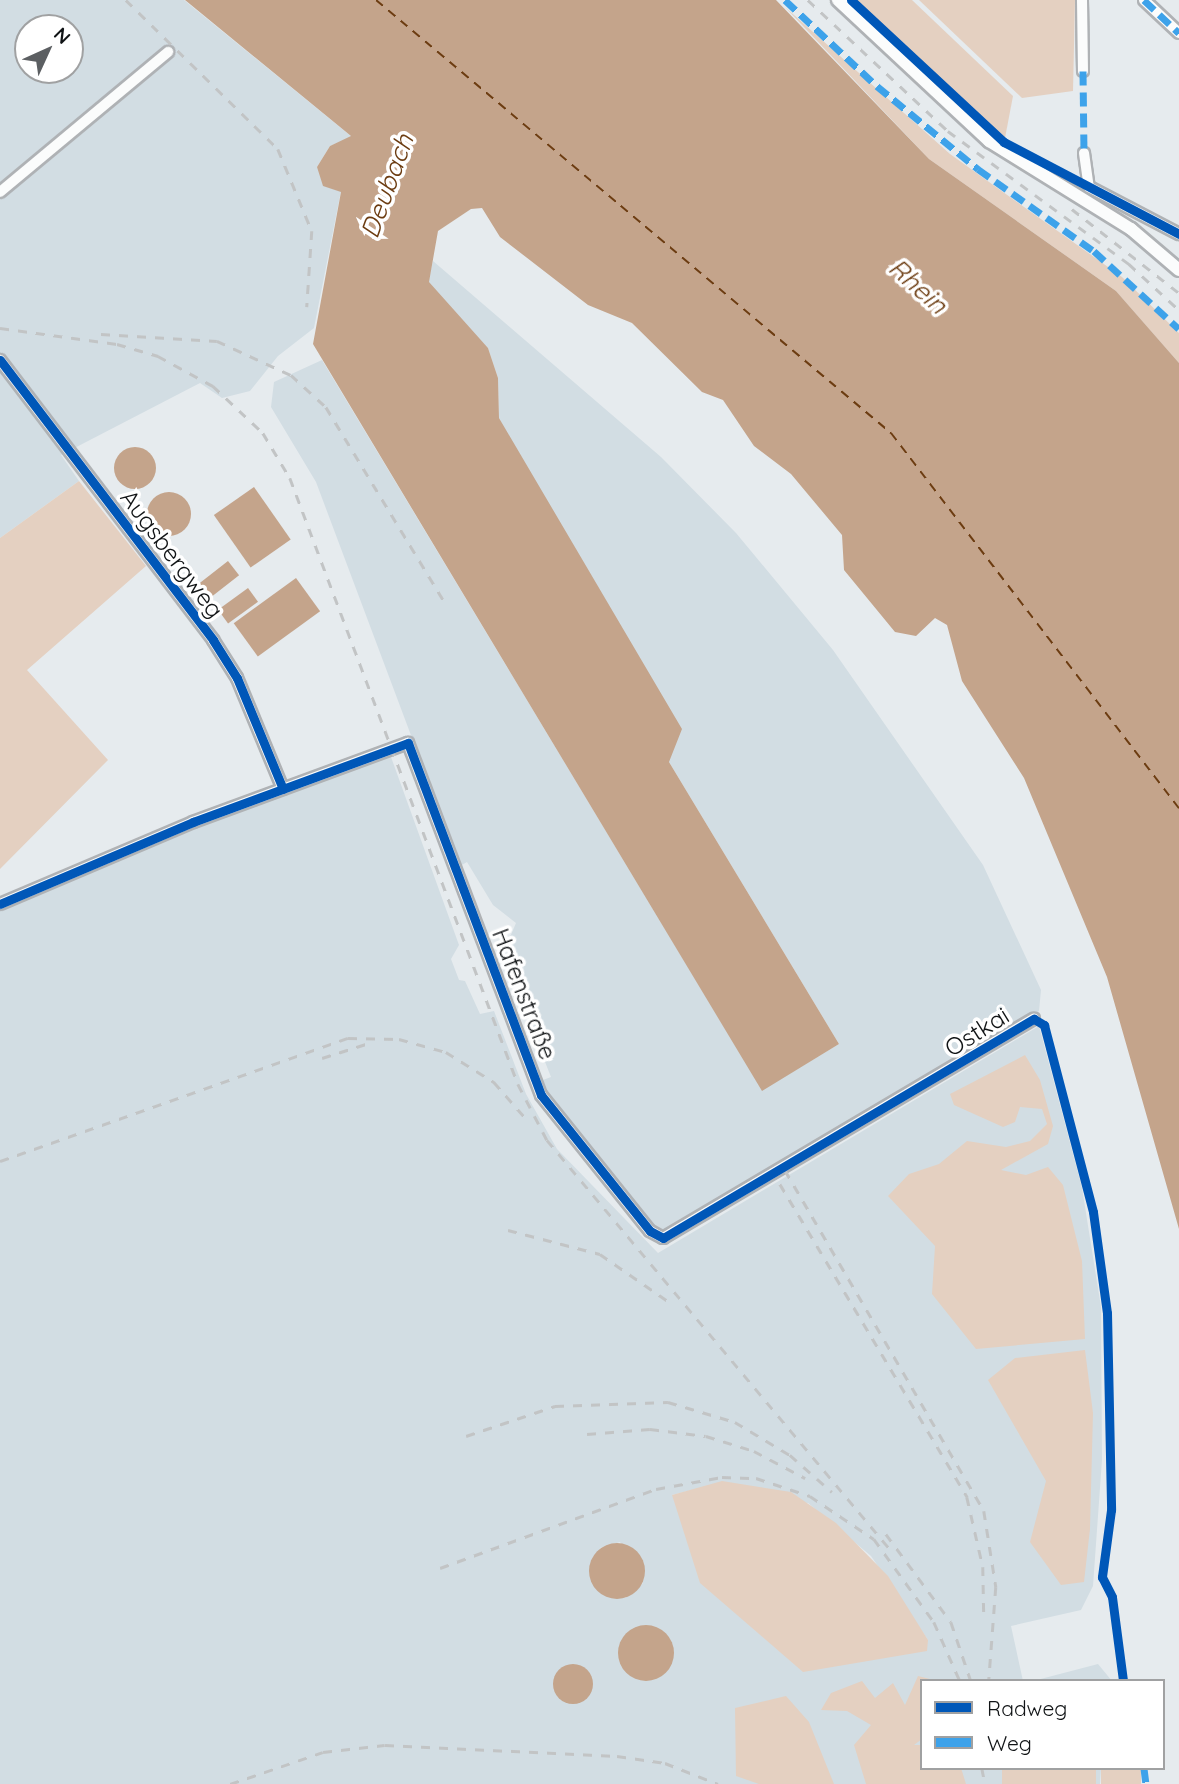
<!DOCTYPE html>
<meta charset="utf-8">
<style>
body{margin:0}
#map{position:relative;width:1179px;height:1784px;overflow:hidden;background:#e6ebee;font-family:Quicksand,sans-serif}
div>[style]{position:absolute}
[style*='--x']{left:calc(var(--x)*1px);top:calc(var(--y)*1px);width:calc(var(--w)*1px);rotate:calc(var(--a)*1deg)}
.built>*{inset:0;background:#d2dde3}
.green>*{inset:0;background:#e4d0c1;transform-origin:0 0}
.water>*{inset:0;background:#c4a48b;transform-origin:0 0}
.round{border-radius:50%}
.ferry>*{height:2px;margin-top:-1px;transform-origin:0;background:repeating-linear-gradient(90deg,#6c3c11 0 9px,transparent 0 16px)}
.roads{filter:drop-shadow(2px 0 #afb2b5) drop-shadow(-2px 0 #afb2b5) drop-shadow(0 2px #afb2b5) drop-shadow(0 -2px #afb2b5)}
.minor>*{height:10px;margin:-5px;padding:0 5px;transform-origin:5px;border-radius:5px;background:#fbfcfc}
.major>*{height:12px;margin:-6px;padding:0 6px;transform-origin:6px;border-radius:6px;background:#fbfcfc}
.rail>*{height:2.5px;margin-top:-1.25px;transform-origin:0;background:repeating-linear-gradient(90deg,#c2c4c5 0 9px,transparent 0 18px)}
.quiet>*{height:7px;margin-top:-3.5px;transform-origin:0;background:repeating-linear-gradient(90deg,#3da2ea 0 14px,transparent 0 21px)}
.cycleway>*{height:9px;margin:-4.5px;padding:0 4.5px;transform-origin:4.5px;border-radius:4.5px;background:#0057b8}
span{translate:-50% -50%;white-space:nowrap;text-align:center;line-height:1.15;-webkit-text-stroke:7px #fff;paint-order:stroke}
.street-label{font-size:24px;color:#111416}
.water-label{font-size:26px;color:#6c3c11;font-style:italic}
.legend{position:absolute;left:920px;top:1679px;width:245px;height:91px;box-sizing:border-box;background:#fff;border:2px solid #a0a1a2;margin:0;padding:9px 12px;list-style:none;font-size:21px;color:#111416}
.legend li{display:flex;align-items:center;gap:14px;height:35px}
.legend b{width:35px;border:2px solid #a0a1a2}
.north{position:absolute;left:14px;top:14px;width:70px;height:70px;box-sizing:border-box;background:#fff;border:2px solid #a0a1a2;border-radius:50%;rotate:45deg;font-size:19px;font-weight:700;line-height:28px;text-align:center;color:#111416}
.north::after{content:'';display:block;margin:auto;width:24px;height:32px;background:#5c5f62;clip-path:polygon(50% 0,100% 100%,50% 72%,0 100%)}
</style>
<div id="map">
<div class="built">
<i style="clip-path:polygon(evenodd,0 0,184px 0,352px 137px,330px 146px,317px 167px,341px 191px,314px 328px,278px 356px,250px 391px,222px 398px,200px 383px,61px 455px,79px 481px,0 538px,0 0,28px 28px,70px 28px,70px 70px,28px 70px,28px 28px)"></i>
<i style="clip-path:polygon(433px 261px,661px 457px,736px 533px,833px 650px,983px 865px,1041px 990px,1039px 1011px,667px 1231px,654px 1227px,548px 1092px,543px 1080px,551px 1077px,517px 991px,524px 988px,507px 944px,516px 923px,493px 905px,467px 862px,460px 866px,316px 482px,271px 407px,274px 382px,322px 360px,762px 1090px,839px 1044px,669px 762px,499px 418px,498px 378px,488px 348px,435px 293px,428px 282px)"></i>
<i style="clip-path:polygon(evenodd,391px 757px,459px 945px,451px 959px,459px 980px,465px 981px,480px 1014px,494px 1011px,526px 1094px,557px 1149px,658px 1253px,1039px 1026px,1082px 1188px,1101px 1307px,1102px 1460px,1093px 1586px,1081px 1610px,1011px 1626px,1023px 1681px,922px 1681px,922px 1768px,1101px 1768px,1100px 1784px,0 1784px,0 910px,260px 800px,391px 757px,692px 1490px,808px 1503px,871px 1556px,928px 1640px,672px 1495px,692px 1490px,391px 757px,620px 1542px,643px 1583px,625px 1598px,600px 1548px,620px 1542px)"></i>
<i style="clip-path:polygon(1098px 1664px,1112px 1681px,1033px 1681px)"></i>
</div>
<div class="green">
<i style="clip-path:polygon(856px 0,912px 0,1013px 96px,1005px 138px)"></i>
<i style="clip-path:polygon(919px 0,1075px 0,1073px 91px,1022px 98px)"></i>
<i style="clip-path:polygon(785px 7px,950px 154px,1122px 277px,1179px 333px,1179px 363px,1116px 291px,929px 159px)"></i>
<i style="clip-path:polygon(79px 481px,146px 566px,27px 670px,108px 760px,0 869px,0 538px)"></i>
<i style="clip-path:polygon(1025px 1055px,1040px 1080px,1053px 1126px,1048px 1144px,1001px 1170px,1026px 1175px,1048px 1167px,1063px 1185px,1082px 1261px,1085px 1339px,976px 1349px,932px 1294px,935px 1246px,888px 1196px,909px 1174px,939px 1164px,967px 1141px,1006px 1147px,1030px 1141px,1047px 1124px,1042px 1109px,1020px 1107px,1015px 1122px,1003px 1127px,954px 1105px,950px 1094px)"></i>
<i style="clip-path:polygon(1085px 1350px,1093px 1413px,1090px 1529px,1084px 1582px,1061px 1585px,1030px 1542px,1046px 1481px,988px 1380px,1015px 1358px)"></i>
<i style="clip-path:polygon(722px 1481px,791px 1492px,836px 1523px,888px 1576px,928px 1640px,927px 1651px,803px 1672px,700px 1583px,672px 1495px)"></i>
<i style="clip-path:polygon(918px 1676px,938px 1681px,922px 1681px,922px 1739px,914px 1745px,922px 1745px,922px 1768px,961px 1768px,966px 1784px,866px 1784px,854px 1745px,871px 1725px,847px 1711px,821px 1710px,831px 1693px,862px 1681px,875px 1698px,893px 1683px,905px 1705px)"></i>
<i style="clip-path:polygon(786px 1696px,809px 1722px,834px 1784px,759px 1784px,736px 1776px,735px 1708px)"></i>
<i style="left:1002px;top:1768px;width:94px;height:16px"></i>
<i style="left:1101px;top:1768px;width:40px;height:16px"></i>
</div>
<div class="water">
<i style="clip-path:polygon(185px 0,776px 0,929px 159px,1116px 291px,1179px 363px,1179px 1229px,1107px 977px,1024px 778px,962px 681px,947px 625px,935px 618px,916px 636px,895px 632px,844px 570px,842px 535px,791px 474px,754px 446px,723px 400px,702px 392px,632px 323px,588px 305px,500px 237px,482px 208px,471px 209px,438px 231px,429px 282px,488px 348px,498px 378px,499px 418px,682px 729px,669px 762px,839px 1044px,762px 1091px,313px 344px,341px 192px,323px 186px,317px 167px,330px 146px,351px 136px)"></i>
<i class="round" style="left:114px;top:447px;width:42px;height:42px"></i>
<i style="left:254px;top:487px;width:64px;height:49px;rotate:55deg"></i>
<i class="round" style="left:147px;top:492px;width:44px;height:44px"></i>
<i style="left:228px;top:561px;width:18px;height:37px;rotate:52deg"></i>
<i style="left:296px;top:578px;width:41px;height:77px;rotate:54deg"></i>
<i style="left:248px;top:588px;width:17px;height:37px;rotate:54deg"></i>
<i class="round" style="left:589px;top:1543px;width:56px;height:56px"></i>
<i class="round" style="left:618px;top:1625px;width:56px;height:56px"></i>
<i class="round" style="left:553px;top:1664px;width:40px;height:40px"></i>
</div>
<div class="ferry">
<i style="--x:376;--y:0;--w:673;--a:40.06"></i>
<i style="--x:891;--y:433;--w:473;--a:52.5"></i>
</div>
<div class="roads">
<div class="minor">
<i style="--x:1082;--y:0;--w:71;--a:89.2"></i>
<i style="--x:1144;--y:0;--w:48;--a:43.3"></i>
<i style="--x:1084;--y:153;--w:34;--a:82"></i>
<i style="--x:1089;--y:187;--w:102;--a:27.6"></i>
<i style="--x:0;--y:192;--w:219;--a:-39.8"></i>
<i style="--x:0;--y:360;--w:352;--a:52.7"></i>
<i style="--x:213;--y:640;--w:45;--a:57.7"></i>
<i style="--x:237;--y:678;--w:120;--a:67.5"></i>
<i style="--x:0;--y:904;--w:210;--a:-23"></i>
<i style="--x:193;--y:822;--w:229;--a:-20.2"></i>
<i style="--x:408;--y:743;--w:376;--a:69.3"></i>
<i style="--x:541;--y:1095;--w:174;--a:51.3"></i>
<i style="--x:650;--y:1231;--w:15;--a:28"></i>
<i style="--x:663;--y:1238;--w:431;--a:-30.6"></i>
</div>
<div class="major">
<i style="--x:838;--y:0;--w:207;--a:43"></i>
<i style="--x:989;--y:141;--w:167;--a:31.8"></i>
<i style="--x:1131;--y:229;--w:63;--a:40.5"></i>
</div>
</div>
<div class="rail">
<i style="--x:126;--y:0;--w:213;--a:44.4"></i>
<i style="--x:278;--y:149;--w:89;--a:67.5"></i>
<i style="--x:312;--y:231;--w:76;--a:93.8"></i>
<i style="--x:808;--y:0;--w:192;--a:43.1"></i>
<i style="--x:948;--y:131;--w:225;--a:36.3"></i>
<i style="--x:1129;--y:264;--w:68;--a:42.6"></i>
<i style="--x:1072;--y:209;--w:136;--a:38.1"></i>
<i style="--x:0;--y:328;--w:118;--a:7.8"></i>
<i style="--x:117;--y:344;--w:43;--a:16.3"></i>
<i style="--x:158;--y:356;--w:63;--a:28.6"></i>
<i style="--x:213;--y:386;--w:69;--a:43.2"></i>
<i style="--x:263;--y:433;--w:52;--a:59"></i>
<i style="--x:290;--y:478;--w:647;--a:69.38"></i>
<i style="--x:518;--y:1084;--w:63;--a:62.6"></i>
<i style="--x:547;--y:1140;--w:532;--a:50.03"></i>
<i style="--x:101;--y:334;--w:116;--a:3.5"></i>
<i style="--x:217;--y:341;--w:81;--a:24.7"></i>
<i style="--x:291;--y:375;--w:47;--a:42.4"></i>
<i style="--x:326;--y:407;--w:229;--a:58.7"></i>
<i style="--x:322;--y:1058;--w:46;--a:-17.7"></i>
<i style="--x:0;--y:1161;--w:369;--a:-19.5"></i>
<i style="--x:348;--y:1038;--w:51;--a:1.1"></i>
<i style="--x:399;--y:1039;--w:49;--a:15.5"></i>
<i style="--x:446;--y:1052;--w:57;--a:32"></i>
<i style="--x:494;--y:1082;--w:52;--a:48.9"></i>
<i style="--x:785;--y:1170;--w:395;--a:59.7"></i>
<i style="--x:984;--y:1511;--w:77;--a:81"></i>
<i style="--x:996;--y:1587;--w:94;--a:94.3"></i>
<i style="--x:780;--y:1184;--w:365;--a:59.1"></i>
<i style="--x:967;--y:1497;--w:72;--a:77.1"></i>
<i style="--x:983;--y:1567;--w:53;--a:88.9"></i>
<i style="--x:508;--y:1230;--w:95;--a:14.6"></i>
<i style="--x:600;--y:1254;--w:83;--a:34.7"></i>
<i style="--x:587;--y:1434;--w:63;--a:-4.5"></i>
<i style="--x:650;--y:1429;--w:56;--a:7.1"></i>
<i style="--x:706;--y:1436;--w:50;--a:17.4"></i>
<i style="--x:754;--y:1451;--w:58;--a:27.9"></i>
<i style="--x:466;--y:1436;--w:94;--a:-18.6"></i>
<i style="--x:555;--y:1406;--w:113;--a:-2"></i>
<i style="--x:668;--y:1402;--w:70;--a:16.6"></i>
<i style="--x:735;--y:1422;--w:64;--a:31"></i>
<i style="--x:790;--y:1455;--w:56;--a:41.4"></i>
<i style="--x:886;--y:1534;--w:109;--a:53.5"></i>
<i style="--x:951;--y:1622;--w:62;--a:71.3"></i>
<i style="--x:440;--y:1568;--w:230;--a:-20.1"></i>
<i style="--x:656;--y:1489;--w:67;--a:-10.3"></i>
<i style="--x:722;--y:1477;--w:34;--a:2"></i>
<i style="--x:756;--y:1478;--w:57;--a:18.4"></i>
<i style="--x:810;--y:1496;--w:77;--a:33.9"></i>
<i style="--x:874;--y:1539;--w:102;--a:54.1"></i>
<i style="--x:934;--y:1622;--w:64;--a:66.2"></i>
<i style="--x:982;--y:1768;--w:16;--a:79"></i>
<i style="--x:230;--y:1784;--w:98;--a:-19"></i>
<i style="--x:323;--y:1752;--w:62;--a:-6.4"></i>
<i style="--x:385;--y:1745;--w:232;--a:2.7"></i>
<i style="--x:617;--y:1756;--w:49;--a:8.3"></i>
<i style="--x:665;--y:1763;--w:57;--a:21.6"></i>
</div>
<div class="quiet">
<i style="--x:785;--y:0;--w:126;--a:43.1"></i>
<i style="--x:877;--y:86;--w:131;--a:39.4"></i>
<i style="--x:978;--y:169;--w:142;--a:35.3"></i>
<i style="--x:1094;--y:251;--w:115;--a:42.5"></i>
<i style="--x:1144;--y:0;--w:48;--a:43.3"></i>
<i style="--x:1083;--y:71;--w:82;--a:89.3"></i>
<i style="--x:1144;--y:1768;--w:16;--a:83"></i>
</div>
<div class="cycleway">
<i style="--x:851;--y:0;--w:209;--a:42.9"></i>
<i style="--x:1004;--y:142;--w:198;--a:27.7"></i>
<i style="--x:0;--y:360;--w:352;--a:52.7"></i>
<i style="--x:213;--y:640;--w:45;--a:57.7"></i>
<i style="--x:237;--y:678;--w:120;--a:67.5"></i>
<i style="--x:0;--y:904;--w:210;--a:-23"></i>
<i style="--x:193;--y:822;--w:229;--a:-20.2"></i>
<i style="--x:408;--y:743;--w:376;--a:69.3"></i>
<i style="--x:541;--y:1095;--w:174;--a:51.3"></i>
<i style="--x:650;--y:1231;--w:15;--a:28"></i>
<i style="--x:663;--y:1238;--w:431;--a:-30.6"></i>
<i style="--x:1034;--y:1019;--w:12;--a:31"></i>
<i style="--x:1044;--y:1025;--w:193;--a:75.3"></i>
<i style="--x:1093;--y:1212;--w:102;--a:82.1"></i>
<i style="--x:1107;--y:1313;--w:197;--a:88.8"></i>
<i style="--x:1111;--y:1510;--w:68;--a:97.7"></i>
<i style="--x:1102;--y:1577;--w:22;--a:63"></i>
<i style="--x:1112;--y:1597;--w:85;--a:82.5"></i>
</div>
<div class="street-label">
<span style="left:172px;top:554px;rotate:53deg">Augsbergweg</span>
<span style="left:524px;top:994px;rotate:69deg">Hafenstraße</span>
<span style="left:977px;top:1032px;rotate:-32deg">Ostkai</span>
</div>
<div class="water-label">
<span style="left:387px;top:186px;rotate:-70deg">Deubach</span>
<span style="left:918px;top:286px;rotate:42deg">Rhein</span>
</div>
<ul class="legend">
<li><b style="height:9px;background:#0057b8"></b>Radweg</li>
<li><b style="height:9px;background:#3da2ea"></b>Weg</li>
</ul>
<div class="north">N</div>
</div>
